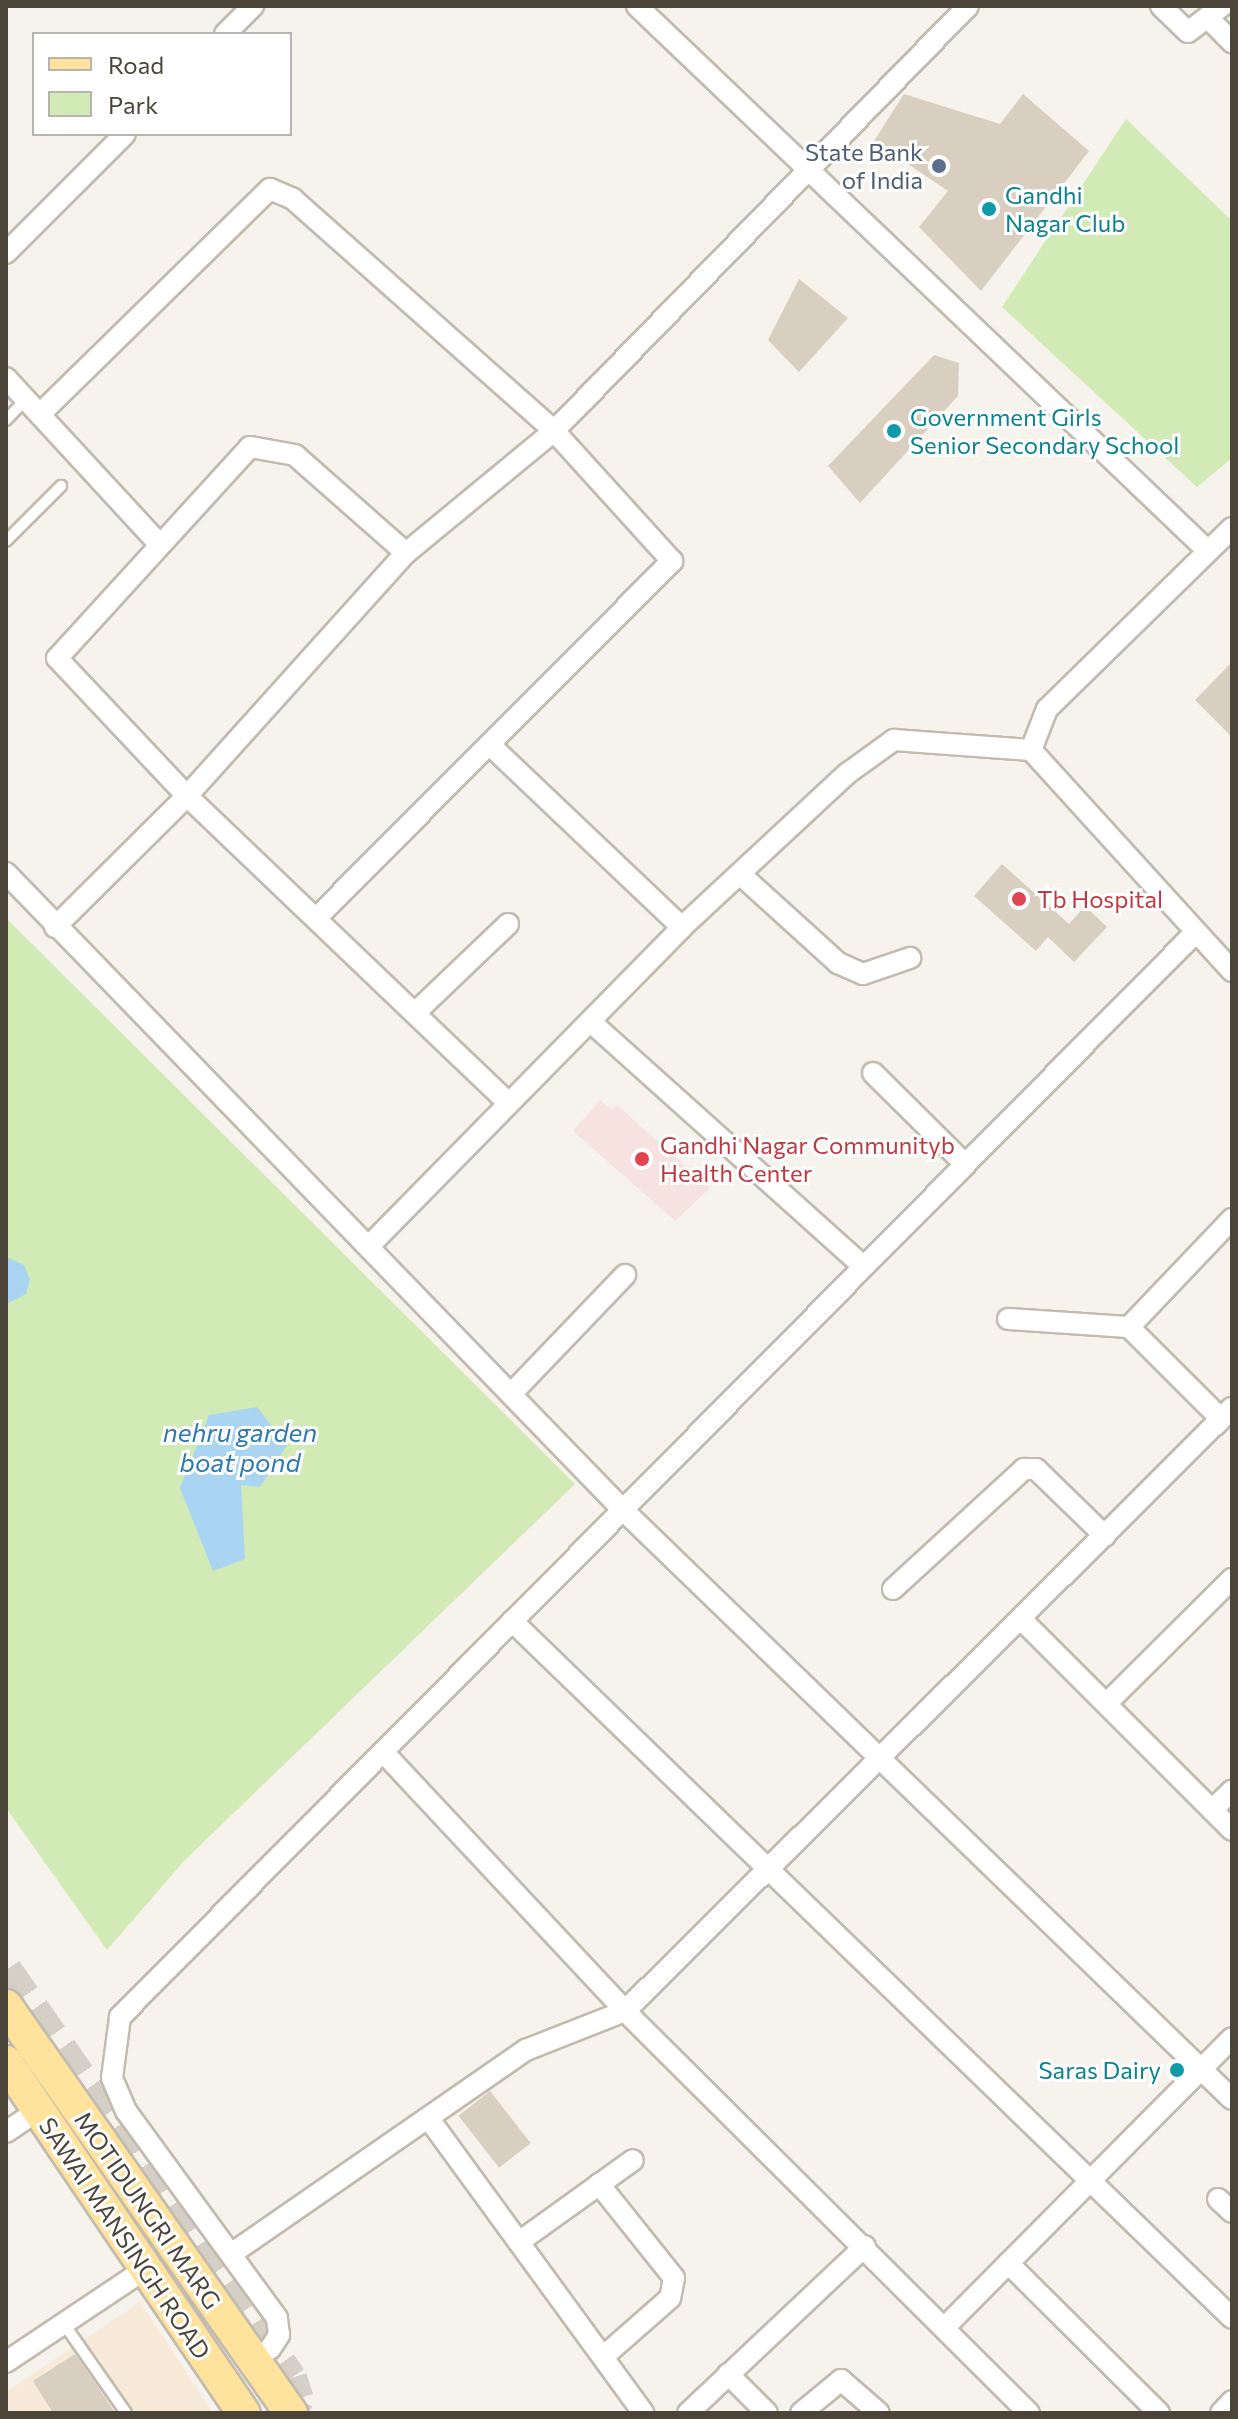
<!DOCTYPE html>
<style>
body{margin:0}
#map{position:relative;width:1238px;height:2419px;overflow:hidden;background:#f6f3ec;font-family:Commissioner,sans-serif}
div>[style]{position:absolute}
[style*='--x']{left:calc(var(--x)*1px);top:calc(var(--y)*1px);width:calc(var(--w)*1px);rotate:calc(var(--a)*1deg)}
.commercial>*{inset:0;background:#f7ead8}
.medical>*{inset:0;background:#f6e3e0}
.green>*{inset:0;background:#d2eab5}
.water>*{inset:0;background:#a9d4f2}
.building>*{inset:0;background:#d8cfc1;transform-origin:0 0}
.primary-tunnel>*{height:32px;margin-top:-16px;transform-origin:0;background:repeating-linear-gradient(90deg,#d4d0c8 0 32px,transparent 0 48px)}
.roads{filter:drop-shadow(2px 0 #c2bbae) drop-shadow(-2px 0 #c2bbae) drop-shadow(0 2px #c2bbae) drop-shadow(0 -2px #c2bbae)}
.service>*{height:10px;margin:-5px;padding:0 5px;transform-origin:5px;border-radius:5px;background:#fff}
.minor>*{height:20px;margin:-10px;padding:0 10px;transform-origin:10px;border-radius:10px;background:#fff}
.primary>*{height:32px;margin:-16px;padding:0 16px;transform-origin:16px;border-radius:16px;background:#ffe39c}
.dots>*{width:22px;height:22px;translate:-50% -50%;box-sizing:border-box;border:4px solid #fff;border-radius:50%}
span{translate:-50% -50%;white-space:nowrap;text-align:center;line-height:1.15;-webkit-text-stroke:6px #fff;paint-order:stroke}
.service-label{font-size:24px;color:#4e5e75}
.right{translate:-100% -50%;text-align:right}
.culture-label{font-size:24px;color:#0d838f}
.left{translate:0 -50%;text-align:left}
.health-label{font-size:24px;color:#be3a42}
.street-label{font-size:24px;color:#4b4439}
.water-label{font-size:26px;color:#2e7ab2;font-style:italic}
.frame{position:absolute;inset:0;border:8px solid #4b4439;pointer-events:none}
.legend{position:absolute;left:32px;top:32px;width:260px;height:104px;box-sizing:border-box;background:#fff;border:2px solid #b7b4b0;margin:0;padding:10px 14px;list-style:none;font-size:24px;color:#4b4439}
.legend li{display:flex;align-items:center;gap:16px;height:40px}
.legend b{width:40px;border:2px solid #b7b4b0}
</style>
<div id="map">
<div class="commercial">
<i style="clip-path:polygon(140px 2302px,213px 2413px,6px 2413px,6px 2392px)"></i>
</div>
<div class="medical">
<i style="clip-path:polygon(600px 1100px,612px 1110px,617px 1105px,710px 1188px,675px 1221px,573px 1131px)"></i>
</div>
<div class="green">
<i style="clip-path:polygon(1126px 119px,1232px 221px,1232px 458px,1197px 487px,1002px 307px)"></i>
<i style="clip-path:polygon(6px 918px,575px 1484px,184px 1861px,107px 1950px,6px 1808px)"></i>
</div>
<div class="water">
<i style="clip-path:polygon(6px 1257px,24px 1265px,30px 1280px,26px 1294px,6px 1304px)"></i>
<i style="clip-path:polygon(257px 1407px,287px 1445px,260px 1487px,241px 1485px,245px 1559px,213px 1571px,180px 1488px,209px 1415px)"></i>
</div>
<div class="building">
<i style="clip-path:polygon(904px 94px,1000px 124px,1023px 94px,1089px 151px,981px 291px,919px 227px,948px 191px,874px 141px)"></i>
<i style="clip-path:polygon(799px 279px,848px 318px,799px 372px,768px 340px)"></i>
<i style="clip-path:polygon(934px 355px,959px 363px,958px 396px,860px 503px,828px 466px)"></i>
<i style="clip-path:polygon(1232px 662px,1232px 737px,1195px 700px)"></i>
<i style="clip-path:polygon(1002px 864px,1069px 924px,1085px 906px,1107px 927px,1074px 962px,1048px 937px,1036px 951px,974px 896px)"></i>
<i style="left:490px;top:2091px;width:66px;height:40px;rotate:52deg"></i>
<i style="clip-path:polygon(75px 2354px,98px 2387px,115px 2413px,53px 2413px,33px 2381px)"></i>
</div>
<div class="primary-tunnel">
<i style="--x:6;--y:1970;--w:498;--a:55.1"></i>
<i style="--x:291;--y:2378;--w:22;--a:72"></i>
<i style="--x:298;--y:2399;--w:16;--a:117"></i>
</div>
<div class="roads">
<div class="service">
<i style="--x:6;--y:420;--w:29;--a:-46"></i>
<i style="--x:6;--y:541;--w:78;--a:-45"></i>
<i style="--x:64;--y:2324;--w:108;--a:55.1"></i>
</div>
<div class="minor">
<i style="--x:637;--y:6;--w:789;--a:43.67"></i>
<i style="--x:1161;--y:6;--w:37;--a:44"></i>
<i style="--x:1188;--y:32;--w:43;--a:-37.4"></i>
<i style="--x:1209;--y:19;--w:33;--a:45"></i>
<i style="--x:225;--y:34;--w:40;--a:-45"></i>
<i style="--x:6;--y:253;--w:168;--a:-45"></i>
<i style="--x:6;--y:378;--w:224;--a:47.3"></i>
<i style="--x:40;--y:414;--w:322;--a:-44.4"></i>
<i style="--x:270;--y:189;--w:25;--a:23"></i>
<i style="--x:293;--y:199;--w:349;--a:41.6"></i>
<i style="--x:554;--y:431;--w:176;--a:47.8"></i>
<i style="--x:672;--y:561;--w:500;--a:134.9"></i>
<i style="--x:1232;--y:528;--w:259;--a:135.6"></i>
<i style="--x:1047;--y:709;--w:44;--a:111.3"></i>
<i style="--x:1031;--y:750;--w:299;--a:47.7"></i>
<i style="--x:406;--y:553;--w:148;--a:-138.6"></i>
<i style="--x:295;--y:455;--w:46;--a:-169.9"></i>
<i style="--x:250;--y:447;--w:286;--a:132.4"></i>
<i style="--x:57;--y:658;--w:190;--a:46.7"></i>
<i style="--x:187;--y:796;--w:441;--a:43.7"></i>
<i style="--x:492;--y:747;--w:262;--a:43.5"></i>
<i style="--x:6;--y:873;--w:883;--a:45.92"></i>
<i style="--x:620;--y:1507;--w:851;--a:44.05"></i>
<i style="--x:741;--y:875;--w:131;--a:42.2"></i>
<i style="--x:838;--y:963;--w:27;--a:24"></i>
<i style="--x:863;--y:974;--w:50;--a:-18.8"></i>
<i style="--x:55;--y:927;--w:186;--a:-44.8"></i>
<i style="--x:187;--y:796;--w:327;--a:-48"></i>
<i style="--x:406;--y:553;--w:192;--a:-39.5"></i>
<i style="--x:554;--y:431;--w:593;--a:-45.75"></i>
<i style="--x:417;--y:1011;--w:126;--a:-43.7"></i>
<i style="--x:592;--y:1023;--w:364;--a:41.9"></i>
<i style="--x:873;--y:1073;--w:129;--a:44.7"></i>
<i style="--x:369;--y:1246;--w:447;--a:-45.5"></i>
<i style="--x:682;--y:927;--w:226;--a:-42.9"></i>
<i style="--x:848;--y:773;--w:57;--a:-35.7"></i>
<i style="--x:894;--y:740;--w:137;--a:4.2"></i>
<i style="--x:1008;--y:1319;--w:121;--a:3.8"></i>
<i style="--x:1129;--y:1327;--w:130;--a:45"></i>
<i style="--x:1129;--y:1327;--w:149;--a:-46.4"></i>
<i style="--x:511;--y:1394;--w:165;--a:-46.2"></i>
<i style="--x:893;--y:1589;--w:178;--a:-42.5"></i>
<i style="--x:1024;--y:1469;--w:12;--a:0"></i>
<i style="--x:1036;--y:1469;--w:96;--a:44.2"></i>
<i style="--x:1022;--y:1620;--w:297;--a:45"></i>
<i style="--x:512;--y:1621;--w:1002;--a:44.07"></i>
<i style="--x:1108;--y:1702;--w:175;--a:-44.8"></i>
<i style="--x:383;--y:1752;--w:354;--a:46.9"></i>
<i style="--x:625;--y:2011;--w:570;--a:44.86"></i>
<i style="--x:1212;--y:1810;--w:28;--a:-44"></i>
<i style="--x:429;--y:2119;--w:364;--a:53.9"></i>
<i style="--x:6;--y:2132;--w:40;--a:-34"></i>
<i style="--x:599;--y:2184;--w:120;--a:51.4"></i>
<i style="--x:674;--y:2278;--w:20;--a:101"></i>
<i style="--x:670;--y:2298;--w:89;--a:138.6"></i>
<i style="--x:1218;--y:2199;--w:19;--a:43"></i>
<i style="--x:519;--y:2242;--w:140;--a:-35.7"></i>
<i style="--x:231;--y:2254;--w:359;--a:-34.7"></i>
<i style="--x:526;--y:2050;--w:106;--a:-21.5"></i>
<i style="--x:625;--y:2011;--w:856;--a:-44.81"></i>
<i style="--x:1008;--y:2263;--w:213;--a:44.8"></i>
<i style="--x:945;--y:2327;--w:407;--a:-45.2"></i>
<i style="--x:270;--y:2349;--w:17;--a:-57"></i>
<i style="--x:279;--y:2335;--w:17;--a:-97"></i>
<i style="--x:277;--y:2318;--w:256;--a:-126.1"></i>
<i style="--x:126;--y:2111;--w:36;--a:-113"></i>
<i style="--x:112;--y:2078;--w:62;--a:-82.5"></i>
<i style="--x:120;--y:2017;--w:1527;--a:-45.24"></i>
<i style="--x:6;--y:2362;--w:166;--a:-33.7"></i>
<i style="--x:728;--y:2374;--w:55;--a:45"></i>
<i style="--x:688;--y:2413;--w:243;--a:-43.3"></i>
<i style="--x:801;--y:2413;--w:52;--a:-39.5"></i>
<i style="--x:841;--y:2380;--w:50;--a:41"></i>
<i style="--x:1221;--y:2413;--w:16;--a:-47"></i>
</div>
<div class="primary">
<i style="--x:6;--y:2006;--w:497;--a:55"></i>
<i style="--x:6;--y:2062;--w:424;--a:55.9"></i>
</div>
</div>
<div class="dots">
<i style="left:939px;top:166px;background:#5c6f8a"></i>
<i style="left:989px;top:209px;background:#0f9aa8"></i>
<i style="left:894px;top:431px;background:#0f9aa8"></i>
<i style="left:1019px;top:899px;background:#e0444e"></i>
<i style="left:642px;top:1159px;background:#e0444e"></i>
<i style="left:1177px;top:2070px;background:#0f9aa8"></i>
</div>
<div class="service-label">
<span class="right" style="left:923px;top:166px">State Bank<br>of India</span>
</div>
<div class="culture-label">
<span class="left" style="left:1005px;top:209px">Gandhi<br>Nagar Club</span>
<span class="left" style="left:910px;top:431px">Government Girls<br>Senior Secondary School</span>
<span class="right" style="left:1161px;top:2070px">Saras Dairy</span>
</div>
<div class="health-label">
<span class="left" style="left:1037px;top:899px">Tb Hospital</span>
<span class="left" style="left:660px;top:1159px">Gandhi Nagar Communityb<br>Health Center</span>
</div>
<div class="street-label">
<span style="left:148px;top:2210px;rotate:55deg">MOTIDUNGRI MARG</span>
<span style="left:125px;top:2238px;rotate:56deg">SAWAI MANSINGH ROAD</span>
</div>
<div class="water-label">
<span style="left:240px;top:1447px">nehru garden<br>boat pond</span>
</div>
<div class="frame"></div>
<ul class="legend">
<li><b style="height:10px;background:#ffe39c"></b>Road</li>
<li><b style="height:22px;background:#d2eab5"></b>Park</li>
</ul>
</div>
